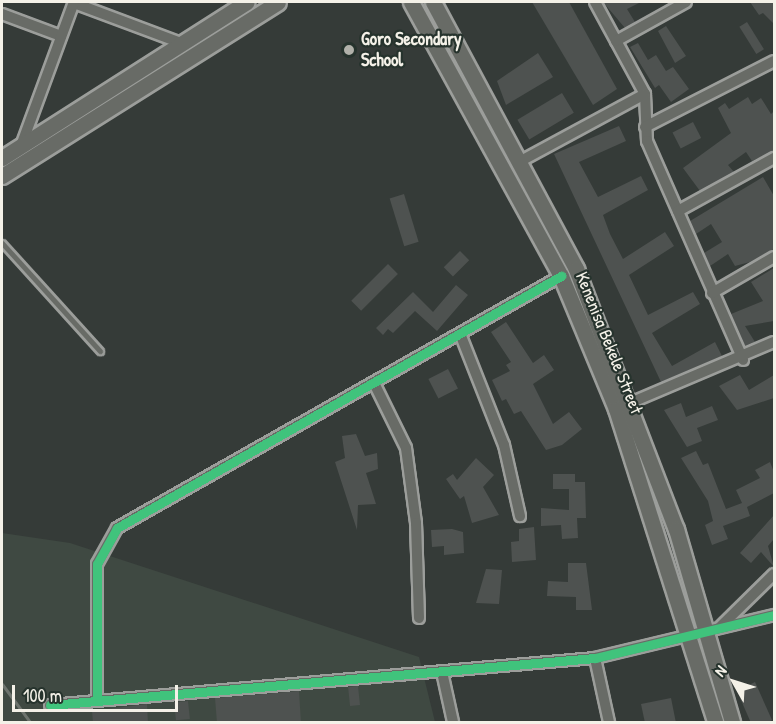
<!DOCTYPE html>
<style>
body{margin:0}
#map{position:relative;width:776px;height:724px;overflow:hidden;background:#353b38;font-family:"Patrick Hand",sans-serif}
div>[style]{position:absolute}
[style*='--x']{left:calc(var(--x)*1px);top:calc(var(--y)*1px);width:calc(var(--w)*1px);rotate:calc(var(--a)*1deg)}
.built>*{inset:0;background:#3f4942}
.stream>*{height:3px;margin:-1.5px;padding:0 1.5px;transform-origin:1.5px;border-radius:1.5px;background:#6d736d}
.building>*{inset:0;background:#4e5250;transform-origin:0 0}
.roads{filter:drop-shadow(2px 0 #9c9e9b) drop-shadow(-2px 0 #9c9e9b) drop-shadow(0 2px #9c9e9b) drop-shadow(0 -2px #9c9e9b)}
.lane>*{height:5px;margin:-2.5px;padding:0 2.5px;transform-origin:2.5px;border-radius:2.5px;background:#686b66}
.street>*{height:10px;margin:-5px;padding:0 5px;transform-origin:5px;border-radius:5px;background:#686b66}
.secondary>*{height:15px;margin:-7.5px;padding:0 7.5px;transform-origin:7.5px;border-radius:7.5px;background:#686b66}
.cycleway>*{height:9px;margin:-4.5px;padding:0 4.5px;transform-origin:4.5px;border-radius:4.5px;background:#40c37c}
.dots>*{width:16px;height:16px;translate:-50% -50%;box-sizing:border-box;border:3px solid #26332d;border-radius:50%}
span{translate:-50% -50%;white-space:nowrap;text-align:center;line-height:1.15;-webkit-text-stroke:4.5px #26332d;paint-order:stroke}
.poi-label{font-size:18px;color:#f4f1e8;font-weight:700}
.left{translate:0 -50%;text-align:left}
.street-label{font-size:18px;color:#f4f1e8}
.frame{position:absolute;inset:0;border:3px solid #f4f1e8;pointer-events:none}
.north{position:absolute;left:704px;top:652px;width:60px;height:60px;-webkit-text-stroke:4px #26332d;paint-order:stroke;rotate:309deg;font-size:16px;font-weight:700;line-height:24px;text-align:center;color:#f4f1e8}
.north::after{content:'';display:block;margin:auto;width:21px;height:27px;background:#f4f1e8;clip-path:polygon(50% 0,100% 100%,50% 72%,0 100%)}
.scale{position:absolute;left:12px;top:685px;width:166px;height:27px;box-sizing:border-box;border:3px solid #f4f1e8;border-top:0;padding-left:8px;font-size:18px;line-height:21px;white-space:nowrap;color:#f4f1e8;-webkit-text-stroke:4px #26332d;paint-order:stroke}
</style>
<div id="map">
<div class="built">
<i style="clip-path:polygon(2px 533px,70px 543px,419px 657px,435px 722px,2px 722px)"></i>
</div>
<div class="stream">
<i style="--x:2;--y:684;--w:47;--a:53.6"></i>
</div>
<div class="building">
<i style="clip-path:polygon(532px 2px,569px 2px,617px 89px,593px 105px)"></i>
<i style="clip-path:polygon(603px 2px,641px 2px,627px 9px,635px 22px,625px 28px)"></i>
<i style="clip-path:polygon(750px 2px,774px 2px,774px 24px,763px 13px,759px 15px)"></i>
<i style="left:747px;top:22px;width:32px;height:9px;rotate:58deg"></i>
<i style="clip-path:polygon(666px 26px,686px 56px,675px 63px,658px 31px)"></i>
<i style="clip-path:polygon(638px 43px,648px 60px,656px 55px,666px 71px,673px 67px,689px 89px,671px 102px,659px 85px,655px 88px,630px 47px)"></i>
<i style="clip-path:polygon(538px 53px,553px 77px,506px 105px,497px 81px)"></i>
<i style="left:562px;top:93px;width:23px;height:52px;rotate:59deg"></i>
<i style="clip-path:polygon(748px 97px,752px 104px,761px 98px,771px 114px,774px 111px,774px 151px,752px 161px,746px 152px,728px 165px,734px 172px,700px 191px,683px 168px,731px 133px,718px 108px,725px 103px,729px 109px)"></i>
<i style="left:693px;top:122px;width:18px;height:23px;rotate:63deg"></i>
<i style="clip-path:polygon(619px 126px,626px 141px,579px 162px,598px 197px,641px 176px,648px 190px,603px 215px,610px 234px,623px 259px,665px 232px,674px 246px,629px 275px,648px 315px,693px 292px,700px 304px,652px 333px,672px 366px,715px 342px,722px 356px,661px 382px,554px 154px)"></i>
<i style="clip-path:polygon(763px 177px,774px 196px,774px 249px,750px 262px,735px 266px,728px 254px,710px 266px,704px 253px,722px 242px,711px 224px,696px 234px,690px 221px)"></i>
<i style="left:404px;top:194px;width:50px;height:15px;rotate:73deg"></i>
<i style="left:460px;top:251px;width:13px;height:23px;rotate:45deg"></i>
<i style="left:388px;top:264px;width:14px;height:52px;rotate:45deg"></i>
<i style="clip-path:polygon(774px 268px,774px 321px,745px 326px,755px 342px,745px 346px,731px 314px,763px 301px,751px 282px)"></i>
<i style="clip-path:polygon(456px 285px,468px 295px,437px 331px,415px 311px,393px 333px,388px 329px,383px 335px,376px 328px,413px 292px,433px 312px)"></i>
<i style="clip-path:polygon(506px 322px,533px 363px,544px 355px,554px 370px,533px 384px,553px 424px,569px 412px,582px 429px,562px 445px,546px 450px,521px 411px,514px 414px,506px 399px,502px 401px,492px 380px,510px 371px,506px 365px,511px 362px,491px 332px)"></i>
<i style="left:448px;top:369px;width:22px;height:22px;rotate:63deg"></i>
<i style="clip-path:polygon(740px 375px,749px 390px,774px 375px,774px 398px,737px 410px,719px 386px)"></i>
<i style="clip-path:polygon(681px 403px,686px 417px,712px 406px,718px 420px,697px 428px,702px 441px,687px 447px,664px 410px)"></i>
<i style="clip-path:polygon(356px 434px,365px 456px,377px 453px,378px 469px,366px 473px,376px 504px,358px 505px,357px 530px,335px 462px,345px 458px,342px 436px)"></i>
<i style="clip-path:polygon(696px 451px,703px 465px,708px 463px,726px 509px,742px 503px,736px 490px,760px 478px,755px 470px,770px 462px,774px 472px,774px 493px,747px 507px,750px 516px,723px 526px,728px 539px,712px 545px,705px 525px,713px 521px,708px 501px,681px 458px)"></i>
<i style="clip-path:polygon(476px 458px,494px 475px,483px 487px,499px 515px,472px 523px,464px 496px,460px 499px,446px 479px,453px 474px,457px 480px)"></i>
<i style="clip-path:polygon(553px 474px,575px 474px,575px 482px,585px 482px,586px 518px,577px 518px,578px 538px,562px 539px,561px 525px,541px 526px,541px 508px,569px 510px,569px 489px,553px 489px)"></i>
<i style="clip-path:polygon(774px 515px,774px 539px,768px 546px,774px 567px,761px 552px,751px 563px,740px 553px)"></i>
<i style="clip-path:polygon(534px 527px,536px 560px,512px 562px,511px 542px,519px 541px,519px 529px)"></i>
<i style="clip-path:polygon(452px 529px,463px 532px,464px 553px,444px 555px,444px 546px,432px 547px,431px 530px)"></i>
<i style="clip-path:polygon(568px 563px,586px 563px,592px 610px,576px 610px,576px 597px,547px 596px,548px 581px,568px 582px)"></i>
<i style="clip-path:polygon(486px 569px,502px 570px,499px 604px,476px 603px)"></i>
<i style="clip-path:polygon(755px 682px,772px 720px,766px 723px,751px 723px,737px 691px)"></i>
<i style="left:358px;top:686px;width:19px;height:10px;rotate:84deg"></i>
<i style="clip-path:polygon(299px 691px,301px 723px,217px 723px,215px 698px)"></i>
<i style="clip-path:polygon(671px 698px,676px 723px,645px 723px,641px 704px)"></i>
<i style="left:188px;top:701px;width:18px;height:14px;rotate:84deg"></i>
<i style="clip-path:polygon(147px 704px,148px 723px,93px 723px,92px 711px)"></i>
</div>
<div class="roads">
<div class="lane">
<i style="--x:2;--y:243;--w:146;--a:47.8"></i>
</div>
<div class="street">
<i style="--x:595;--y:2;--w:105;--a:61.5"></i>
<i style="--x:645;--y:94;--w:47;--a:87.6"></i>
<i style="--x:647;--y:141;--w:239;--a:66.3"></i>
<i style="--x:74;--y:3;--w:114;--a:20.5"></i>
<i style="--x:2;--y:14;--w:63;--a:20.4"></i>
<i style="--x:616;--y:41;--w:80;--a:-29.1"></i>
<i style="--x:645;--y:127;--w:145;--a:-27.1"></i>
<i style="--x:21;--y:146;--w:153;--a:-69.8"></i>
<i style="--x:519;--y:162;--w:143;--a:-28.4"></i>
<i style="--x:678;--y:211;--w:110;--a:-28.9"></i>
<i style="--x:712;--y:293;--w:72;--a:-30.1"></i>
<i style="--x:461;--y:336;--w:117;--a:68.5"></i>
<i style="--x:504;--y:445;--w:73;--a:77.3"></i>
<i style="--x:375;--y:385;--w:70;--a:63.8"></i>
<i style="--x:406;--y:448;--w:76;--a:82.4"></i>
<i style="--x:416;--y:523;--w:95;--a:88.2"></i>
<i style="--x:623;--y:406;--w:164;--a:-23"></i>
<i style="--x:721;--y:626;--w:74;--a:-44.5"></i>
<i style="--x:595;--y:658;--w:66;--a:77.7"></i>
<i style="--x:442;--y:672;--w:51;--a:77.6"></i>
<i style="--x:97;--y:701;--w:137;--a:-90"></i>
<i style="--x:97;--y:564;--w:41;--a:-60.9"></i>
<i style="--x:117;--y:528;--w:511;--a:-29.58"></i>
<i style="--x:50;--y:705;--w:547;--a:-4.93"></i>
<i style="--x:595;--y:658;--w:184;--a:-13.5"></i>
</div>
<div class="secondary">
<i style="--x:411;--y:2;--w:312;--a:61.3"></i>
<i style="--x:561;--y:276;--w:144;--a:67.5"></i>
<i style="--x:616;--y:409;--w:328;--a:72.4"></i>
<i style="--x:433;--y:2;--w:303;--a:61.8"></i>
<i style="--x:576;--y:269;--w:279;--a:69"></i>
<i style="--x:676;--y:529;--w:201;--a:73.8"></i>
<i style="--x:2;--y:158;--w:290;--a:-32.5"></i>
<i style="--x:2;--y:176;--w:326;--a:-32.2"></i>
</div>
</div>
<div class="cycleway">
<i style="--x:97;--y:701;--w:137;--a:-90"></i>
<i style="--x:97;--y:564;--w:41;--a:-60.9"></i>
<i style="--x:117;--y:528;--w:511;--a:-29.58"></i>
<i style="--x:50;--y:705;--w:547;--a:-4.93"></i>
<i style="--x:595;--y:658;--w:184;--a:-13.5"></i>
</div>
<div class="dots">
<i style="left:349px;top:50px;background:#b1b1aa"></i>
</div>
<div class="poi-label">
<span class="left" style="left:361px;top:50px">Goro Secondary<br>School</span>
</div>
<div class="street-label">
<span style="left:609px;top:343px;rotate:68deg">Kenenisa Bekele Street</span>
</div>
<div class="frame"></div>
<div class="north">N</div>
<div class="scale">100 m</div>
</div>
